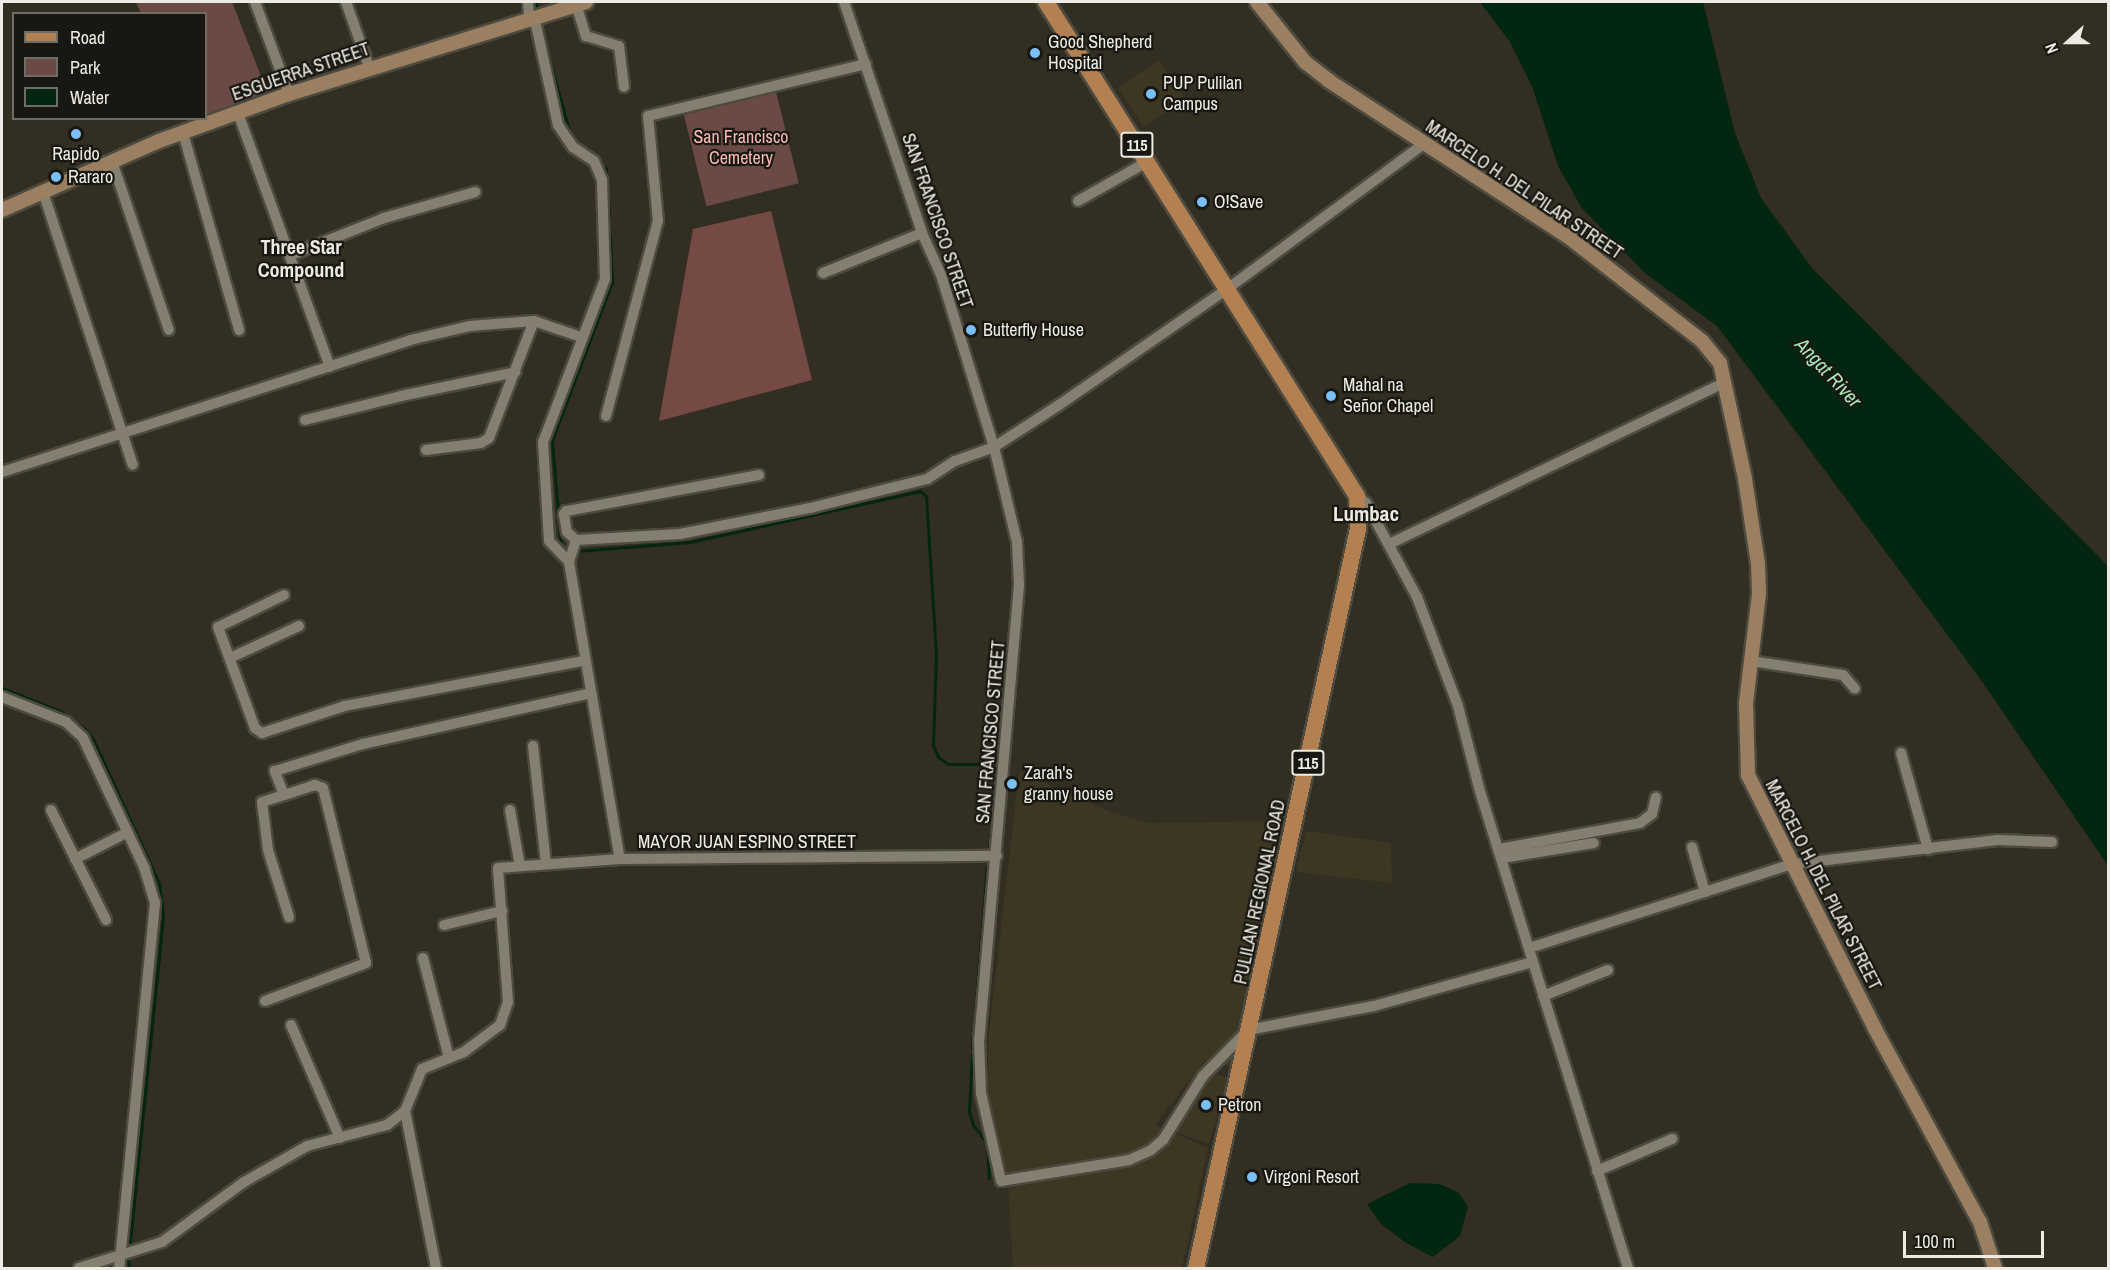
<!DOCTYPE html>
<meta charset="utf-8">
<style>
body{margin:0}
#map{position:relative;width:2110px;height:1270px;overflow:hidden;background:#332e22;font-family:"Archivo Narrow",sans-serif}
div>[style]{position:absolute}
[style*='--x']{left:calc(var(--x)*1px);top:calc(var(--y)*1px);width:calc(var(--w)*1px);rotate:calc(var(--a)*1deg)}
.built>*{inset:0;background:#3d3623;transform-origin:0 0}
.green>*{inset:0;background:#6b4a46;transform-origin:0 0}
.forest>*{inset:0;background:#754a44}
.water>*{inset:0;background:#02260f}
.stream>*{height:3px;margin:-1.5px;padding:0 1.5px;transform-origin:1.5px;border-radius:1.5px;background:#02260f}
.roads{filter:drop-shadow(2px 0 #4d4a3f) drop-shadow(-2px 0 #4d4a3f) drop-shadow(0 2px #4d4a3f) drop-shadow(0 -2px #4d4a3f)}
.street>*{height:10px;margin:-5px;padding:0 5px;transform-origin:5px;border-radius:5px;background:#847f71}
.secondary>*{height:14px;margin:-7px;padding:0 7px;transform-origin:7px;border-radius:7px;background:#9b7f61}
.primary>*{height:16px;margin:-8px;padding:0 8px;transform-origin:8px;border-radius:8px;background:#b28051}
.dots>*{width:16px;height:16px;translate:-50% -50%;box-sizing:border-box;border:3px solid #191711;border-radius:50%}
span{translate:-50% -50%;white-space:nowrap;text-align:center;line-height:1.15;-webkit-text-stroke:4.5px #191711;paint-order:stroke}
.shield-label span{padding:2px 4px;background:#191711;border:2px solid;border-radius:4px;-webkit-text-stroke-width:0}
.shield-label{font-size:16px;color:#edebe3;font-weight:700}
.poi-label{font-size:18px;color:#edebe3}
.left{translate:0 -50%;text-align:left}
.street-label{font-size:18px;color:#edebe3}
.park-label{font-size:18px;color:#f6bab1}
.neighbourhood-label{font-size:20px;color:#edebe3;font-weight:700}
.water-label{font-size:20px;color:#a9e6b8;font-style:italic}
.quarter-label{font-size:21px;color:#edebe3;font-weight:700}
.frame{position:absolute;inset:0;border:3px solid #edebe3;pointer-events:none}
.legend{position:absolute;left:12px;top:12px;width:195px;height:108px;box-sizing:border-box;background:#191711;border:2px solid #6e6c65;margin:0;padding:8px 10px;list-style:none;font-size:18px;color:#edebe3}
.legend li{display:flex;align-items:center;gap:12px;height:30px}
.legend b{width:30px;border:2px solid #6e6c65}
.north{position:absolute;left:2038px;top:12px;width:60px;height:60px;-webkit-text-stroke:4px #191711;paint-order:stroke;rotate:249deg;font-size:16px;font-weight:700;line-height:24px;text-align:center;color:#edebe3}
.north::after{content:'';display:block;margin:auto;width:21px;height:27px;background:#edebe3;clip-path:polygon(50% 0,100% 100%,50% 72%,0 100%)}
.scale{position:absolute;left:1903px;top:1231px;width:141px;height:27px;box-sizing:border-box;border:3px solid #edebe3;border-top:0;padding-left:8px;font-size:18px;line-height:21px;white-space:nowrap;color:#edebe3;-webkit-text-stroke:4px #191711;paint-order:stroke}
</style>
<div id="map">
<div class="built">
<i style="left:1159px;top:60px;width:47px;height:50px;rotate:56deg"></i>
<i style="clip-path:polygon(1019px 771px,1110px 812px,1148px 823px,1286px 821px,1230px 1067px,1205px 1060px,1155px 1125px,1208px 1148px,1182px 1268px,1013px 1268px,1008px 1189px,987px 1096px,989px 1033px)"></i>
<i style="clip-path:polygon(1306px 831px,1391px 843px,1392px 883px,1296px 872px)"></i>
<i style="clip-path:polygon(1210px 1072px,1230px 1078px,1209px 1144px,1176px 1132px)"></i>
</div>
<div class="green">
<i style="clip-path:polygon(136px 2px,232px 2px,268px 94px,192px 124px,190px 119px,206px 118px,206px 14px,141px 13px)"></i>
<i style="left:776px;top:92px;width:94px;height:95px;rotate:76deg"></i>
</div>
<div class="forest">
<i style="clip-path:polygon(771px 211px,812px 380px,659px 421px,693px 229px)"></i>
</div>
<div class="water">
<i style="clip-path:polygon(1480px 2px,1703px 2px,1735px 133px,1761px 198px,1812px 268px,2108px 566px,2108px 866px,1979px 677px,1717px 326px,1645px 273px,1581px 207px,1558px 166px,1533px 89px,1510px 42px)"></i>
<i style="clip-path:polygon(1410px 1183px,1440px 1184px,1459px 1193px,1468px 1207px,1460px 1236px,1433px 1257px,1406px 1243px,1380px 1223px,1367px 1204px)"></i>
</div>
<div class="stream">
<i style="--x:536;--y:2;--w:8;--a:83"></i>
<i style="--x:546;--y:48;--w:89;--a:74.4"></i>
<i style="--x:606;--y:168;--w:11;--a:90"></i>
<i style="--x:561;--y:548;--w:108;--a:-94.8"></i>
<i style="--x:552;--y:440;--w:169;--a:-69.2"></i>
<i style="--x:612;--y:282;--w:85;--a:-92.7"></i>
<i style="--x:577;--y:551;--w:113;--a:-4.6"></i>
<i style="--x:690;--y:542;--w:236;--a:-12.5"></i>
<i style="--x:920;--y:491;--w:8;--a:40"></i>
<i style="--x:926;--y:496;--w:159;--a:86.4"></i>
<i style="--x:936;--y:655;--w:90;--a:91.9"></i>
<i style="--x:933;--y:745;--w:13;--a:67"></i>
<i style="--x:938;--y:757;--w:12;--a:35"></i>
<i style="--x:948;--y:764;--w:39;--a:0"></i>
<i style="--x:987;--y:764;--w:16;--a:47"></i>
<i style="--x:2;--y:688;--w:62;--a:21.6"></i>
<i style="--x:60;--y:711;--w:31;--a:36"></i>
<i style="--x:85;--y:729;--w:13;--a:51"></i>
<i style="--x:93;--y:739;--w:158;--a:65.4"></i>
<i style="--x:159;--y:883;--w:34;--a:83"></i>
<i style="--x:163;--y:917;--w:327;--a:95.8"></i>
<i style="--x:989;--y:848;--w:38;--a:-83"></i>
<i style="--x:975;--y:1012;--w:145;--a:-85.3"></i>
<i style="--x:974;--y:1031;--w:14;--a:-86"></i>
<i style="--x:972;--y:1048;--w:14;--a:-86"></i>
<i style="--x:972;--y:1053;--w:59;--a:92.9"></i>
<i style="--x:969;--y:1112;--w:14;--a:73"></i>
<i style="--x:973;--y:1125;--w:23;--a:52"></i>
<i style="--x:987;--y:1143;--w:35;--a:87"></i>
<i style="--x:128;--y:1260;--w:8;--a:83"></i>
</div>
<div class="roads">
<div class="street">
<i style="--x:255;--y:2;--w:98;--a:69.7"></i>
<i style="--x:346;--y:2;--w:69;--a:70.5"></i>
<i style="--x:528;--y:2;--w:16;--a:86"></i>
<i style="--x:844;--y:2;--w:244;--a:71.3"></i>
<i style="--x:922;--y:233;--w:46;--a:65.7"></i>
<i style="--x:941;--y:275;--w:180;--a:72.9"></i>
<i style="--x:994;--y:447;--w:98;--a:76.4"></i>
<i style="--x:1017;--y:542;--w:43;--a:87.3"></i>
<i style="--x:1019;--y:585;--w:456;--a:95"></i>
<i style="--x:979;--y:1039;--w:54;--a:87.9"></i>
<i style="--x:981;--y:1093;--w:90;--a:77.2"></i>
<i style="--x:1001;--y:1181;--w:130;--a:-9.3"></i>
<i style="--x:1129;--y:1160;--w:24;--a:-24"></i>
<i style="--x:1151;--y:1150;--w:16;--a:-40"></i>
<i style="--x:1163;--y:1140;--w:75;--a:-58"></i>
<i style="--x:1203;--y:1076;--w:64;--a:-45.6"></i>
<i style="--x:1248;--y:1030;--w:128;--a:-10.8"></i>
<i style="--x:1374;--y:1006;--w:165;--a:-15.5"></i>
<i style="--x:576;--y:4;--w:34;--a:73"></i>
<i style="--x:586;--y:36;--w:34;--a:17"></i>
<i style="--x:619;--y:46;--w:41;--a:83"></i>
<i style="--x:534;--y:16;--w:112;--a:77.6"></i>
<i style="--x:558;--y:125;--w:27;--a:56"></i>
<i style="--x:573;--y:147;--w:25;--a:34"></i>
<i style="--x:594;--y:161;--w:21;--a:67"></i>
<i style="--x:602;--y:180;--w:99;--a:88.3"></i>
<i style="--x:605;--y:279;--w:174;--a:110.8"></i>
<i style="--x:543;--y:442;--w:99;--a:86.5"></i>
<i style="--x:549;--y:541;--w:29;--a:46"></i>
<i style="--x:238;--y:113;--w:270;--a:70.1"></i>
<i style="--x:183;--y:133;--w:205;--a:74.1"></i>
<i style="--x:112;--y:161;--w:178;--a:71.4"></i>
<i style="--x:43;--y:192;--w:287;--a:71.8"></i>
<i style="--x:1078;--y:201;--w:79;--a:-29.5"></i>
<i style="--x:291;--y:255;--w:100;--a:-21.7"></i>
<i style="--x:384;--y:218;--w:95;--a:-15.9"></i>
<i style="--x:823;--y:273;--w:107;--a:-22"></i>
<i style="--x:606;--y:416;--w:202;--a:-75.1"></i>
<i style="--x:658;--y:221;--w:105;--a:-95.4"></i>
<i style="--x:648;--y:116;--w:224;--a:-13.4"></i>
<i style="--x:305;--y:420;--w:99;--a:-14"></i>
<i style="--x:401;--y:396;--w:117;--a:-11.8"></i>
<i style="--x:426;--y:450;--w:55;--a:-7.3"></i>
<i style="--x:481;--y:443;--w:9;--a:-32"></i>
<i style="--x:489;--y:438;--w:125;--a:-69"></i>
<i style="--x:2;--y:472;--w:429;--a:-17.9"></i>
<i style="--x:410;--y:340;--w:62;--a:-13.1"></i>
<i style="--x:470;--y:326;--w:64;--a:-4.5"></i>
<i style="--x:534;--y:321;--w:50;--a:18.8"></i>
<i style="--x:759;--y:475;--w:196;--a:169.4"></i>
<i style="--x:566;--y:511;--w:4;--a:124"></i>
<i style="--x:564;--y:514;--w:18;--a:81"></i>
<i style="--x:567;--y:532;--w:12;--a:42"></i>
<i style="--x:576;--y:540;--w:104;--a:-3.3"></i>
<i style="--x:680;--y:534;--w:133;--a:-11.3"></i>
<i style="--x:810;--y:508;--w:121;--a:-13.9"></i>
<i style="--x:927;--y:479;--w:33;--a:-33"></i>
<i style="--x:955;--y:461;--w:41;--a:-19.7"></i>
<i style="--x:994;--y:447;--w:77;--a:-32.9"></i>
<i style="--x:1059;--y:405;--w:204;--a:-34.6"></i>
<i style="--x:1227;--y:289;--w:245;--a:-36.4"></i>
<i style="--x:1357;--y:496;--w:11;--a:38"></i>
<i style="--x:1366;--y:503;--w:107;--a:61.5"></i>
<i style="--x:1417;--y:597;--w:116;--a:69.4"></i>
<i style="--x:1458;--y:706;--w:85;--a:75.6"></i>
<i style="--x:1479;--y:788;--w:503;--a:72.75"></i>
<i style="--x:576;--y:540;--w:23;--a:108"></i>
<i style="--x:569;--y:562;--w:301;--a:80.3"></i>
<i style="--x:1389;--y:544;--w:372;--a:-25.7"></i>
<i style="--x:284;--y:595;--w:73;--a:154.1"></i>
<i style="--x:218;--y:627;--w:108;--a:69.9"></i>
<i style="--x:255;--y:728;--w:9;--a:36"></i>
<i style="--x:262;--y:733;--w:87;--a:-18"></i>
<i style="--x:345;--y:706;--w:243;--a:-10.7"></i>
<i style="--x:230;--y:658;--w:76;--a:-24.9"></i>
<i style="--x:1751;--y:661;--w:93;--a:8.7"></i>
<i style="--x:1843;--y:675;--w:18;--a:49"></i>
<i style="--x:2;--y:697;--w:69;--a:21.3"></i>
<i style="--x:66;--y:722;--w:23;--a:43"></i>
<i style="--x:83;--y:738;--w:143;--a:64.7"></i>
<i style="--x:144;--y:867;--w:38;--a:73"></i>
<i style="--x:155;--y:903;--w:367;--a:95.6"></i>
<i style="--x:533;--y:746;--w:119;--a:83.7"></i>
<i style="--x:1901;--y:753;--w:100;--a:74.3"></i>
<i style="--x:51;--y:810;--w:123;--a:63.4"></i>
<i style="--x:510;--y:810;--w:57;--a:79.9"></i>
<i style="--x:1692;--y:847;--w:47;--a:73.9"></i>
<i style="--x:1499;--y:849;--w:143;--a:-10.4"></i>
<i style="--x:1640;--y:823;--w:15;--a:-37"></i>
<i style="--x:1652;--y:814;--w:17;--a:-77"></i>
<i style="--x:1502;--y:858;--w:93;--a:-9.3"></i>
<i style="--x:75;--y:859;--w:59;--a:-27"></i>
<i style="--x:289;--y:917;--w:70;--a:-107.4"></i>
<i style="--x:268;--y:850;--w:48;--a:-97.1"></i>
<i style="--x:262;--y:802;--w:23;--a:-18"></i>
<i style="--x:284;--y:795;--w:26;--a:-111"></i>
<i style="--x:275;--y:771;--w:92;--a:-17.1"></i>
<i style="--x:363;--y:744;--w:234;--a:-12.6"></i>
<i style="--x:444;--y:925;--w:60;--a:-13.6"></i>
<i style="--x:1529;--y:948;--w:277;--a:-17.7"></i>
<i style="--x:1793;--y:864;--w:206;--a:-6.7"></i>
<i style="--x:1998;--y:840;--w:54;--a:2.1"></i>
<i style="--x:423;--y:958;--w:103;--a:75.4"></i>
<i style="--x:1543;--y:996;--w:70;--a:-21.8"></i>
<i style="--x:265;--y:1001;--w:108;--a:-20.6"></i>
<i style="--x:366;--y:963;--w:180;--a:-103.8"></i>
<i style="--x:323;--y:788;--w:9;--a:-159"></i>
<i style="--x:315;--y:785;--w:33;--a:162"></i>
<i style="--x:291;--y:1025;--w:123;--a:66.6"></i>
<i style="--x:405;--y:1111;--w:160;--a:78.8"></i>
<i style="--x:1597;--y:1171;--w:82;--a:-23.1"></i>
<i style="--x:79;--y:1268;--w:87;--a:-17.4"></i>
<i style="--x:162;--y:1242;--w:102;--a:-36.2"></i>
<i style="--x:244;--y:1182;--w:73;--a:-29.7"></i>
<i style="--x:307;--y:1146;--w:83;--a:-14.7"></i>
<i style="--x:387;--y:1125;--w:23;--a:-38"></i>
<i style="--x:405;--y:1111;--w:45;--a:-68"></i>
<i style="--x:422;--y:1069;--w:45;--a:-22"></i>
<i style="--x:464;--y:1052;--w:45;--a:-36.9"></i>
<i style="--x:500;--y:1025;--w:24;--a:-71"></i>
<i style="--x:508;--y:1002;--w:134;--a:-94.3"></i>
<i style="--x:498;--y:868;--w:122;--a:-4.2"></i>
<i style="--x:620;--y:859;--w:377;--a:-0.5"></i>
</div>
<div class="secondary">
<i style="--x:1257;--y:2;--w:77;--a:51.3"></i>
<i style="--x:1305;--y:62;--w:31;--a:38"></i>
<i style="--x:1329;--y:81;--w:289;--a:33.1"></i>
<i style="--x:1571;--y:239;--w:166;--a:37.9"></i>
<i style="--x:1702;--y:341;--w:28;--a:51"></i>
<i style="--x:1720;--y:363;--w:119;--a:77.8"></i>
<i style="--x:1745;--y:479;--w:86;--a:81.3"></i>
<i style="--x:1758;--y:564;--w:30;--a:88"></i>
<i style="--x:1759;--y:594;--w:110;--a:96.8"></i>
<i style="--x:1746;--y:703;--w:72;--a:88.4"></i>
<i style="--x:1748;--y:775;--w:282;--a:63.4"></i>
<i style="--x:1874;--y:1027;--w:222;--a:61.5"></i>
<i style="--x:1980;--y:1222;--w:48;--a:71.9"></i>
<i style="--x:2;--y:210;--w:171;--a:-23.7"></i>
<i style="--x:159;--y:141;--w:138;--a:-19.9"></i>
<i style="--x:289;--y:94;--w:311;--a:-17.2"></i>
</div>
<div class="primary">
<i style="--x:1046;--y:2;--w:584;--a:57.81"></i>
<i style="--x:1357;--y:496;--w:33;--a:88"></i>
<i style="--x:1358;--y:529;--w:757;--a:102.36"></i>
</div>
</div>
<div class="dots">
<i style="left:1035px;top:53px;background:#7abff8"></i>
<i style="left:1151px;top:94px;background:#7abff8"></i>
<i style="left:76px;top:134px;background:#7abff8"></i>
<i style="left:56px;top:177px;background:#7abff8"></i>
<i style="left:1202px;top:202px;background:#7abff8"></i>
<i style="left:971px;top:330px;background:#7abff8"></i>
<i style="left:1331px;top:396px;background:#7abff8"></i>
<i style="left:1012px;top:784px;background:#7abff8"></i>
<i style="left:1206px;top:1105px;background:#7abff8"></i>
<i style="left:1252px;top:1177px;background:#7abff8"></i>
</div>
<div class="shield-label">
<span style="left:1137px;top:145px">115</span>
<span style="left:1308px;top:763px">115</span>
</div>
<div class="poi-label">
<span class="left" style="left:1048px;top:53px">Good Shepherd<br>Hospital</span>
<span class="left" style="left:1163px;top:94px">PUP Pulilan<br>Campus</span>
<span style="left:76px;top:154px">Rapido</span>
<span class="left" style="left:68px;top:177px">Rararo</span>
<span class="left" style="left:1214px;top:202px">O!Save</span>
<span class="left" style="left:983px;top:330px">Butterfly House</span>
<span class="left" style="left:1343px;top:396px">Mahal na<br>Señor Chapel</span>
<span class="left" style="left:1024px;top:784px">Zarah's<br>granny house</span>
<span class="left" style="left:1218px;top:1105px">Petron</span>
<span class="left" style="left:1264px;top:1177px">Virgoni Resort</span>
</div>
<div class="street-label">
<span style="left:301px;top:72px;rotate:-19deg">ESGUERRA STREET</span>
<span style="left:1524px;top:190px;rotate:34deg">MARCELO H. DEL PILAR STREET</span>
<span style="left:937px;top:221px;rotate:71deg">SAN FRANCISCO STREET</span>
<span style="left:991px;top:732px;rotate:-85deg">SAN FRANCISCO STREET</span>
<span style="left:747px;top:842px">MAYOR JUAN ESPINO STREET</span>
<span style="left:1823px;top:885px;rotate:63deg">MARCELO H. DEL PILAR STREET</span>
<span style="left:1260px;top:892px;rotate:-78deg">PULILAN REGIONAL ROAD</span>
</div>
<div class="park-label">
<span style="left:741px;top:148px">San Francisco<br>Cemetery</span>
</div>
<div class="neighbourhood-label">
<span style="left:301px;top:258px">Three Star<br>Compound</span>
</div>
<div class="water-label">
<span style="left:1829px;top:372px;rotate:47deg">Angat River</span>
</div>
<div class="quarter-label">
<span style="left:1366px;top:514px">Lumbac</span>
</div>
<div class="frame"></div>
<ul class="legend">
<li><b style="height:8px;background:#b28051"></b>Road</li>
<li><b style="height:16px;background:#6b4a46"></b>Park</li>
<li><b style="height:16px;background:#02260f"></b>Water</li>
</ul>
<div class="north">N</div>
<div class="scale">100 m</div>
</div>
